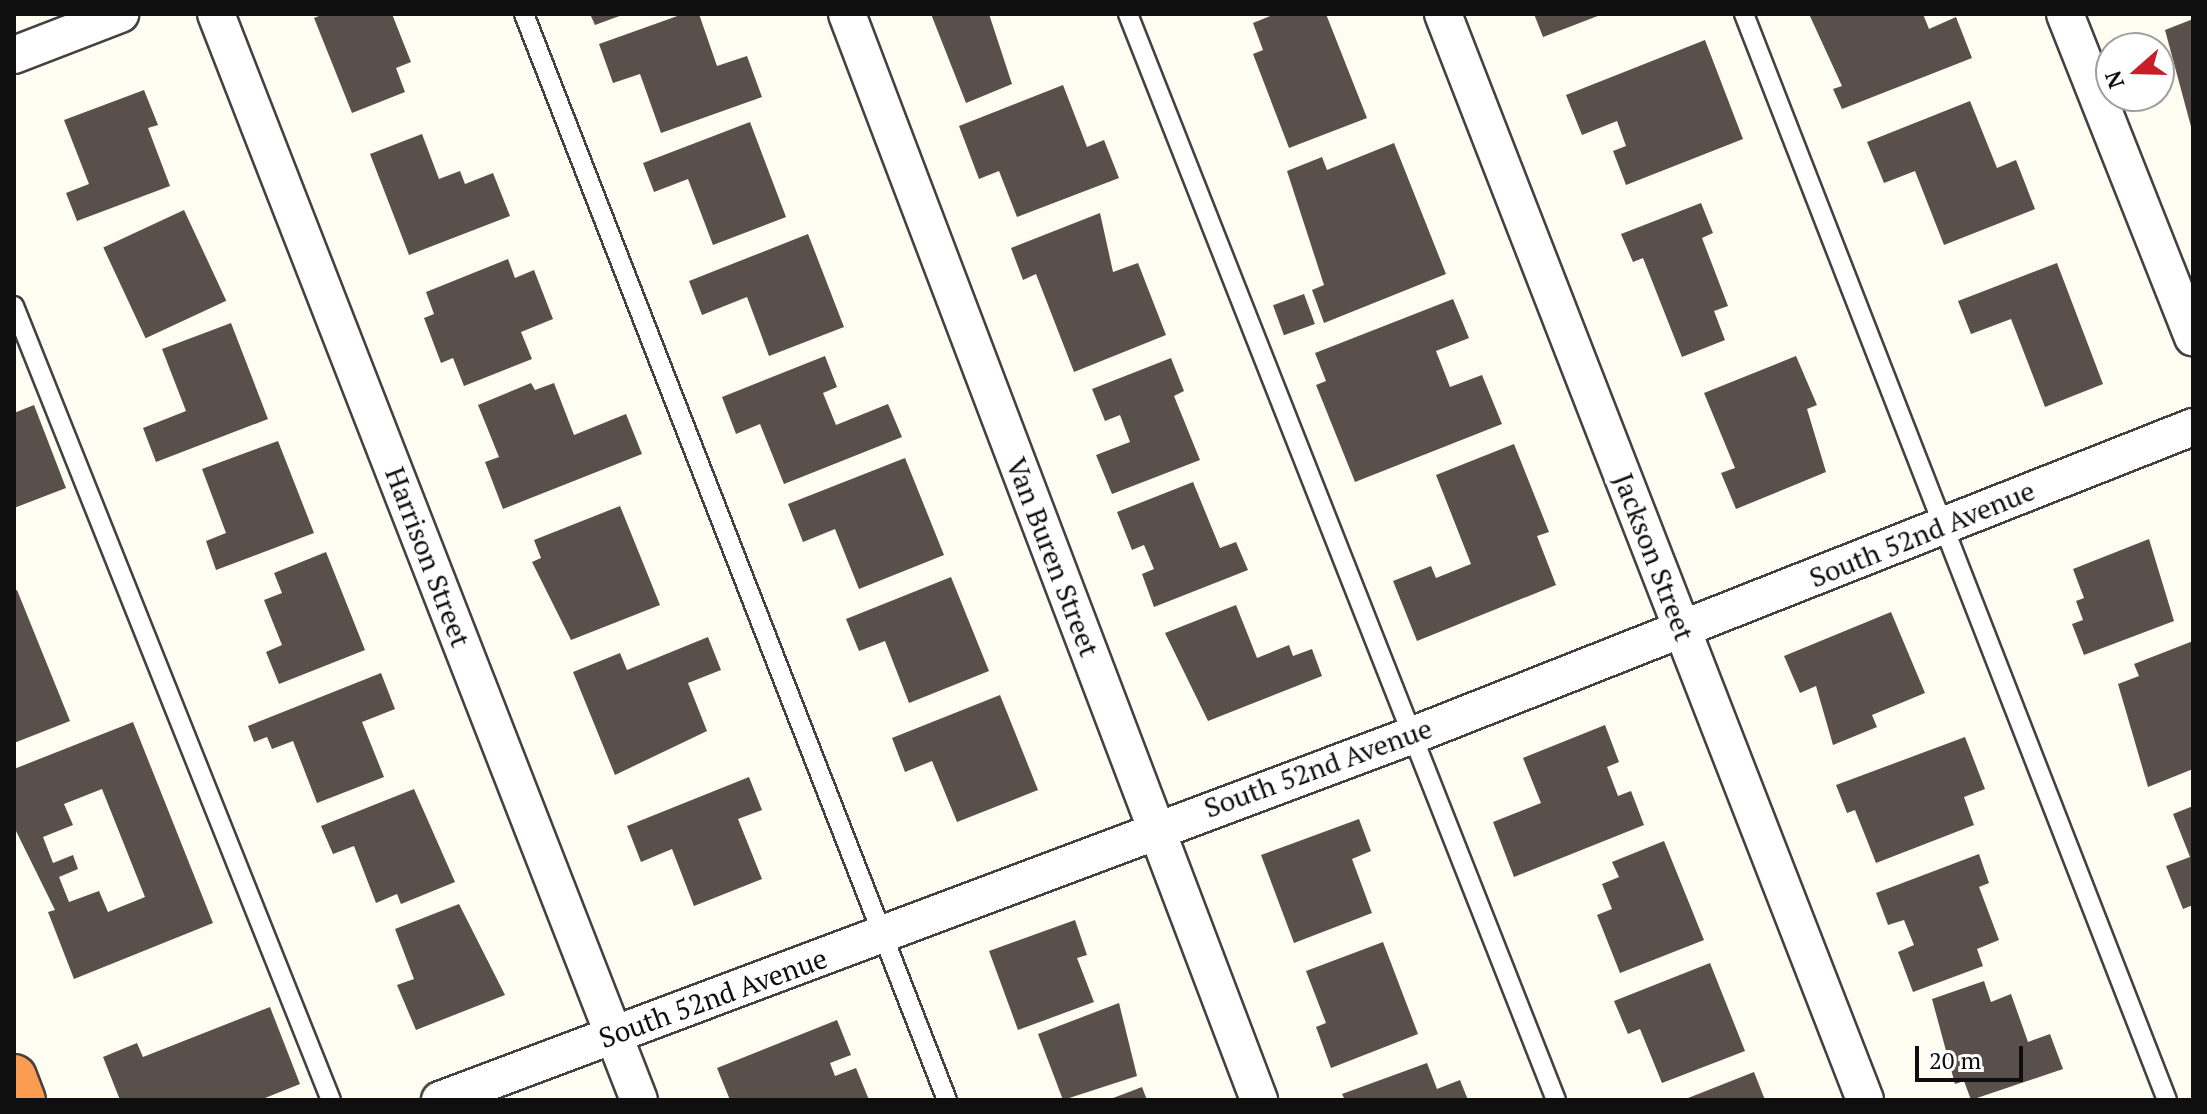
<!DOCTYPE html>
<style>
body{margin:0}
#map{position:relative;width:2207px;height:1114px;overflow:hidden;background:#fffcf1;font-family:"PT Serif",serif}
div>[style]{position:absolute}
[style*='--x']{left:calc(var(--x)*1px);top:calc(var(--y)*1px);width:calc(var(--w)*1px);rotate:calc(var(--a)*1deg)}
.building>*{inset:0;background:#59504b;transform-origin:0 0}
.roads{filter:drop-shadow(2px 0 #424242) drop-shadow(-2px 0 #424242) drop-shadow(0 2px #424242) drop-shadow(0 -2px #424242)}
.lane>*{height:18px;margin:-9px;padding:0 9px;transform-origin:9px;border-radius:9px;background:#fff}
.street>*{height:36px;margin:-18px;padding:0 18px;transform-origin:18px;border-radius:18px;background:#fff}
.highway>*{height:44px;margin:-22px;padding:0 22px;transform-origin:22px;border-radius:22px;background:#fc9c52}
span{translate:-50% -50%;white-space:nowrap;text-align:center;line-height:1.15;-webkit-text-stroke:8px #fff;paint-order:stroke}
.street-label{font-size:28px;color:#0f0f0f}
.frame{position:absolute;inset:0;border:16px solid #0f0f0f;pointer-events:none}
.north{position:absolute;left:2095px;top:32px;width:80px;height:80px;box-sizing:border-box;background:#fff;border:2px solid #9f9f9f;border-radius:50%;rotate:250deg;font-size:22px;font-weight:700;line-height:32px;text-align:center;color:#0f0f0f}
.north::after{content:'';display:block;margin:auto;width:28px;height:36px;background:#c81e2a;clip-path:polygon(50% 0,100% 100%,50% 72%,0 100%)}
.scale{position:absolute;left:1915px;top:1046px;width:108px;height:36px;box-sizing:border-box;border:4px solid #0f0f0f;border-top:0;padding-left:10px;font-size:24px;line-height:28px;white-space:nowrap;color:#0f0f0f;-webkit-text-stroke:6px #fff;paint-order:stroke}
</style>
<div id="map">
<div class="building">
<i style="clip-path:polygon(324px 14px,392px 14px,411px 62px,396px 68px,405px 92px,352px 113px,314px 18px)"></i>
<i style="clip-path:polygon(590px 14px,625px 14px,595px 25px)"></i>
<i style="clip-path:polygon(683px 14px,699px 14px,717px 66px,747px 56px,762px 97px,661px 133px,640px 74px,613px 83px,599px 44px)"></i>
<i style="clip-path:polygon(931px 14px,989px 14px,1012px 84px,966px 103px)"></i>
<i style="clip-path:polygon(1275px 14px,1326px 14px,1367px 118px,1289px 148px,1253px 54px,1263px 50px,1253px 23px)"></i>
<i style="clip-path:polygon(1534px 14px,1603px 14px,1543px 37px)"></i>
<i style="clip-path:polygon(1809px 14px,1923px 14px,1929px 29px,1956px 17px,1972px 58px,1842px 109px,1833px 89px,1842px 86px)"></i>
<i style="clip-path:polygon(2193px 19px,2193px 134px,2165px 30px)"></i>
<i style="clip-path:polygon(1705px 40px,1743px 139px,1626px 185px,1613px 151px,1626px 146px,1617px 121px,1582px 135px,1566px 95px)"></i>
<i style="clip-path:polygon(1063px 85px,1087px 147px,1104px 140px,1119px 178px,1017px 217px,999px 171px,979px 179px,959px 126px)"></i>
<i style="clip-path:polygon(144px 90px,158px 125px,148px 128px,170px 186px,77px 221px,66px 193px,89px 184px,64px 120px)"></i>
<i style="clip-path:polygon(1970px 101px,1997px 168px,2016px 160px,2035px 209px,1944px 245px,1915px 171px,1884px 183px,1867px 142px)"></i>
<i style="clip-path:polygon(750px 122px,786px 217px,713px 245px,688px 179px,654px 192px,643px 163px)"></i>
<i style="clip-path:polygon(422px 134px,439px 179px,460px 171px,465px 184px,493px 173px,510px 216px,409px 255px,370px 154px)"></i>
<i style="clip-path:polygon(1394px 143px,1446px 274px,1324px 323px,1312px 290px,1324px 285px,1287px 171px,1322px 157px,1327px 170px)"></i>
<i style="clip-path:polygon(1701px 203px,1713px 233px,1702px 238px,1728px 306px,1714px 311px,1725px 340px,1682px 357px,1643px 258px,1633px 262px,1621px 234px)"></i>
<i style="left:184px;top:210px;width:100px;height:89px;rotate:65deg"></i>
<i style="clip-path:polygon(1100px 213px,1113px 272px,1138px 263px,1166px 335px,1074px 372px,1036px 274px,1023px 280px,1011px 248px)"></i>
<i style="clip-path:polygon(808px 234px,844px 327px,769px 356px,747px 297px,702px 315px,689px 281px)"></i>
<i style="clip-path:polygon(508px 259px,515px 278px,534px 270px,553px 319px,521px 332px,532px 359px,464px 386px,453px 358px,441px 363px,424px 318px,434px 314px,426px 292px)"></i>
<i style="clip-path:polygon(2057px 263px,2103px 384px,2045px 407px,2011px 319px,1971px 334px,1958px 301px)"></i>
<i style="left:1304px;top:294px;width:32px;height:33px;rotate:70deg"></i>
<i style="clip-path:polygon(1453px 299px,1469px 338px,1436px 351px,1450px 387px,1482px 375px,1502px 424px,1355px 482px,1316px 385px,1326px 381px,1315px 353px)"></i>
<i style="clip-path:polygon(231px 323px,268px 419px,156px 462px,143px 428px,186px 411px,162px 349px)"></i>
<i style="clip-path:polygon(825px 356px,837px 387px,823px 393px,836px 425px,888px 404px,902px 437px,784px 484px,760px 424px,736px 434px,722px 397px)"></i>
<i style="clip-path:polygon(1796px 356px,1817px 405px,1807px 409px,1826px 472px,1736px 509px,1721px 473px,1735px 468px,1704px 393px)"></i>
<i style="clip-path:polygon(1171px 358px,1184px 391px,1174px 396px,1200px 460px,1112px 494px,1096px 455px,1130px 442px,1120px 415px,1105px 421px,1092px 389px)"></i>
<i style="clip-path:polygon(531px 383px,535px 390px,554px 383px,574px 435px,626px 414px,642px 454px,503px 509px,485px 462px,499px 457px,478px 405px)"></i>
<i style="clip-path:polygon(34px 405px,66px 488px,14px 508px,14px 413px)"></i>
<i style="clip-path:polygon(278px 441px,314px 533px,216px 570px,206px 541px,226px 533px,202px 469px)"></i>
<i style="clip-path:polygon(1514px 444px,1549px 532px,1537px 536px,1556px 585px,1417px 641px,1393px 581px,1431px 566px,1436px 578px,1471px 564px,1436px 475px)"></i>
<i style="clip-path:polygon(905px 458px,944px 555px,859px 589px,835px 529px,803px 542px,788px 504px)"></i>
<i style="clip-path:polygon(1193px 482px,1220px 548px,1236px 542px,1248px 570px,1154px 607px,1142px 574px,1154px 569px,1144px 545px,1132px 550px,1117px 512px)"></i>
<i style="clip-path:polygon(620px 506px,660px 605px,571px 640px,532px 562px,541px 558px,534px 540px)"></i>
<i style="clip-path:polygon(2149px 539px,2174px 621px,2084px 655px,2072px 624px,2083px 620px,2076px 601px,2084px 598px,2073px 569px)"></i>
<i style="clip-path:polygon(326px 552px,365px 650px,279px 684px,266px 652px,282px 645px,264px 600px,282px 593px,274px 573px)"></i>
<i style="clip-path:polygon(951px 577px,989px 671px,909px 703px,885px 641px,859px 651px,846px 619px)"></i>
<i style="clip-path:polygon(17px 590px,70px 721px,14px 743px,14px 591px)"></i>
<i style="clip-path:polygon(1236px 605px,1257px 658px,1289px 645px,1293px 656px,1312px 649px,1322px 676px,1208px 721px,1165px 633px)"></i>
<i style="clip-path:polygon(1891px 612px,1925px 693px,1872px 715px,1877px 727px,1833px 745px,1816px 686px,1800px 693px,1784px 656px)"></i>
<i style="clip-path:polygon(708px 637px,721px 670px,688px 683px,707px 731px,615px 775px,573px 672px,620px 653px,627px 670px)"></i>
<i style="clip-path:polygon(2193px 641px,2193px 769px,2148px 787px,2118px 684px,2139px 676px,2134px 664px)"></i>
<i style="clip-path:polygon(381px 673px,395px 709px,362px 722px,384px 777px,317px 803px,293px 741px,272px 749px,267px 737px,254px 742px,248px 726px)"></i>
<i style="clip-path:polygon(1000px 695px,1038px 790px,957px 822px,932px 761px,905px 772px,892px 738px)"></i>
<i style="clip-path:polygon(evenodd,133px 722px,213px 923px,74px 979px,48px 912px,55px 910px,14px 827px,14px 769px,133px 722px,102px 789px,145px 897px,108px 912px,99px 891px,69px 902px,59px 877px,78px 869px,73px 855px,53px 863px,43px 837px,73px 825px,64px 804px,102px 789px)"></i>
<i style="clip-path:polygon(1605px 725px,1619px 762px,1607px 767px,1618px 796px,1631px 791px,1644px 825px,1514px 877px,1493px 822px,1541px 803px,1523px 758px)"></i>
<i style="clip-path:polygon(1965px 737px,1985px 789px,1964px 797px,1974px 825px,1876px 863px,1855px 810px,1847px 813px,1836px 785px)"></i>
<i style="clip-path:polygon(749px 777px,762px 810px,738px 819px,762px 879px,694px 906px,672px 849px,641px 862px,627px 826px)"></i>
<i style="clip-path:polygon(414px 789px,455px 882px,401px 904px,397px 894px,376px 903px,354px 846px,333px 854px,321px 826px)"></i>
<i style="clip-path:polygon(2193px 806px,2193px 905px,2183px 909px,2166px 866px,2190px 857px,2173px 814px)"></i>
<i style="clip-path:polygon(1359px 819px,1371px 851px,1352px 859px,1372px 913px,1294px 943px,1261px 855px)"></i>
<i style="clip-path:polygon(1664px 841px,1704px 940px,1620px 973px,1597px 915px,1612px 909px,1602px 884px,1619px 877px,1612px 862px)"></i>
<i style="clip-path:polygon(1979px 854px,1989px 883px,1979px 887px,1999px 940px,1977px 949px,1983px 966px,1913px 992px,1898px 952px,1914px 945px,1904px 920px,1888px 925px,1876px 893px)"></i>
<i style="clip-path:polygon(459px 904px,505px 995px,416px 1030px,397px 985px,414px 979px,395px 929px)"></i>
<i style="clip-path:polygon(1075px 920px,1087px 955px,1077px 958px,1094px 1002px,1018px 1030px,989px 951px)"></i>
<i style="clip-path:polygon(1383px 942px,1418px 1034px,1331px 1068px,1316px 1027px,1326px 1023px,1306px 971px)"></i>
<i style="clip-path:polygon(1710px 963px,1745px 1051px,1662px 1083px,1640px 1029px,1628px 1034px,1614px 1001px)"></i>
<i style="clip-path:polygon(1984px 981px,1991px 1002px,2011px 994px,2028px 1042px,2050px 1034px,2063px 1069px,1971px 1100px,1964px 1081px,1955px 1084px,1932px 999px)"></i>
<i style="clip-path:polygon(1119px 1003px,1137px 1076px,1063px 1100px,1038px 1034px)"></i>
<i style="clip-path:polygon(270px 1007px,300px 1084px,260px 1100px,120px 1100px,103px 1057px,137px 1043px,143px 1057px)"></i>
<i style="clip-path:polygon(837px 1020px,851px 1055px,830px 1063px,835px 1076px,856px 1068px,869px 1100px,730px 1100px,717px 1068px)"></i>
<i style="clip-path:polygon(1427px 1063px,1437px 1089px,1460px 1080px,1468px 1100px,1345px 1100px,1342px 1094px)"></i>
<i style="clip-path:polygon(1754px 1072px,1765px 1100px,1683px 1100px)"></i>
<i style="clip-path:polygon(1142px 1087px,1147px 1100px,1108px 1100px)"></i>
</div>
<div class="roads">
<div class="lane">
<i style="--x:524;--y:14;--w:1165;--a:68.72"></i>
<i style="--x:1128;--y:14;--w:1167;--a:68.49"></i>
<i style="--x:1744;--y:14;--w:1165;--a:68.72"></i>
<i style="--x:14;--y:306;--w:855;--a:68.24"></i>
</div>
<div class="street">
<i style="--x:216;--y:14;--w:1165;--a:68.72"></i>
<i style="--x:847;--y:14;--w:1162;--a:69.22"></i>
<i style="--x:1443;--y:14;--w:1165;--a:68.76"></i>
<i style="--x:2065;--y:14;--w:348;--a:68.4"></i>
<i style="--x:14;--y:55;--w:114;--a:-21.1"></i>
<i style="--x:440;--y:1100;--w:1042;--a:-20.56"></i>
<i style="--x:1416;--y:734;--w:835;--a:-21.56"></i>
</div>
<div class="highway">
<i style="--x:14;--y:1077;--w:25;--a:69"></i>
</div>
</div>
<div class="street-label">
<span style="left:1922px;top:534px;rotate:-22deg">South 52nd Avenue</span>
<span style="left:428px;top:557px;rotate:69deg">Harrison Street</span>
<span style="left:1053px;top:557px;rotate:69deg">Van Buren Street</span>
<span style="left:1654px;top:557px;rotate:69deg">Jackson Street</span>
<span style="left:1318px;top:768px;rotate:-20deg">South 52nd Avenue</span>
<span style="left:713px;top:998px;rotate:-20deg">South 52nd Avenue</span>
</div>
<div class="frame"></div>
<div class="north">N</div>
<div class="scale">20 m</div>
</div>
